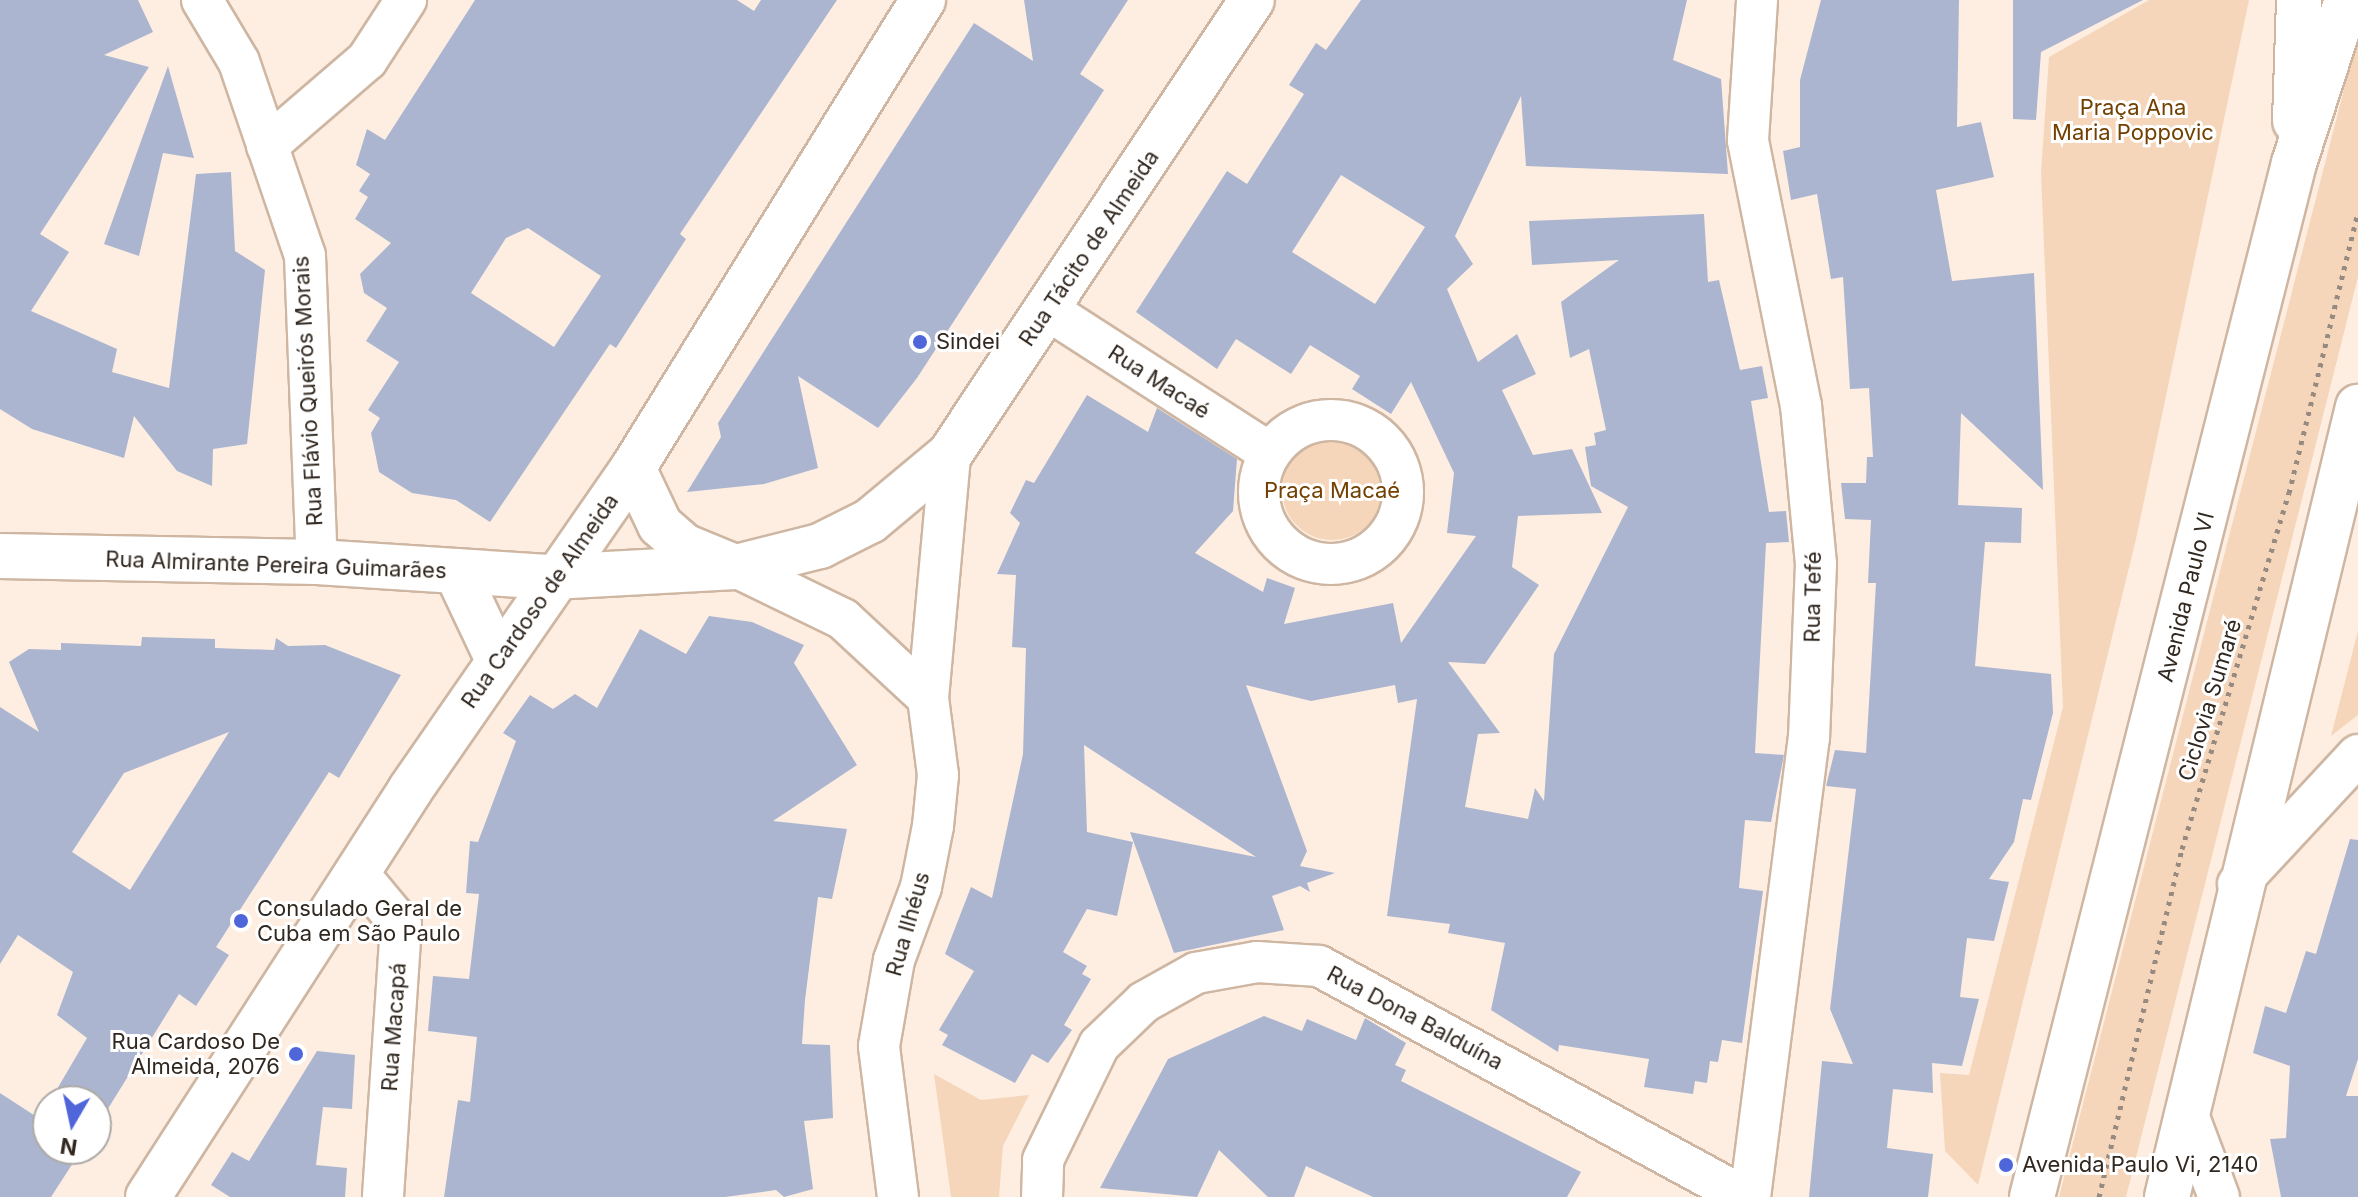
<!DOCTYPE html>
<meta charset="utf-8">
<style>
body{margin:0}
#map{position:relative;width:2358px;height:1197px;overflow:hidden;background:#fdeee1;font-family:Inter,sans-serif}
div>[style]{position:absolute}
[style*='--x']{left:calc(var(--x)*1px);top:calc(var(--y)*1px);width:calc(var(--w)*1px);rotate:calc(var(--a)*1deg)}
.green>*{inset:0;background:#f6d6ba}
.round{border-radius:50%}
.building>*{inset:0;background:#acb5d0}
.path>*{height:5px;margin-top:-2.5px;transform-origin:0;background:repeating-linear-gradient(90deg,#978b81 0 4px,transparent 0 10px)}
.roads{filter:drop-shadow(2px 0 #ceb6a2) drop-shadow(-2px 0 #ceb6a2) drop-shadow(0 2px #ceb6a2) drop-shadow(0 -2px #ceb6a2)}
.street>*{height:40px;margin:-20px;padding:0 20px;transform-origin:20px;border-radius:20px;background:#fff}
.street>.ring{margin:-20px;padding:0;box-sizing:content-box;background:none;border:40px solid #fff;border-radius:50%}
.secondary>*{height:44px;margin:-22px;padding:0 22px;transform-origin:22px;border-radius:22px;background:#fff}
.primary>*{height:44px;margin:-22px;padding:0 22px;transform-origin:22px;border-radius:22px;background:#fff}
.dots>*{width:22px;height:22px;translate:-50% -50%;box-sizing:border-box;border:4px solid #fff;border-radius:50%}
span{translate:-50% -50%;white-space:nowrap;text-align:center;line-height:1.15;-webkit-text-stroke:6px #fff;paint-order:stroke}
.park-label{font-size:22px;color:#724001}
.street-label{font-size:22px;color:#312820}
.poi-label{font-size:22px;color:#312820}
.left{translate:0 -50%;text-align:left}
.right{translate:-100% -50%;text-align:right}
.north{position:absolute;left:32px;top:1085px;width:80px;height:80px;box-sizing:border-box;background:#fff;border:2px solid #ada9a6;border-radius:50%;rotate:189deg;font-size:22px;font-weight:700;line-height:32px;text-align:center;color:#312820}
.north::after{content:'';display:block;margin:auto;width:28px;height:36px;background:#4f66db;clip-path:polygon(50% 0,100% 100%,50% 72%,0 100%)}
</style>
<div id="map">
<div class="green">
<i style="clip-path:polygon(2149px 0,2249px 0,2136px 539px,1978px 1185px,1945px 1151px,1940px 1073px,1969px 1075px,2063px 707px,2041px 173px,2049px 57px)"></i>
<i style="clip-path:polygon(2358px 35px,2358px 277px,2126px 1197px,2059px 1197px)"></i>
<i class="round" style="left:1282px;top:440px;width:100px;height:100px"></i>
<i style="clip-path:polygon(2358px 631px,2358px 715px,2331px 736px)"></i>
<i style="clip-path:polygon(934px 1074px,981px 1100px,1029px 1095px,1003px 1146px,999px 1197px,951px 1197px)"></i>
</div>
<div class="building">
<i style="clip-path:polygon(0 0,138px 0,153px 32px,104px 55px,149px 67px,40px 234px,69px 252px,31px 311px,117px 349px,112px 372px,169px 388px,196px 174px,231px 172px,235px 251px,265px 270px,247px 444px,213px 449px,212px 486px,177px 471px,134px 416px,124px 458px,32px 429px,0 409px)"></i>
<i style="clip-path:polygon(evenodd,475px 0,737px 0,754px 11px,761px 0,837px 0,680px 234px,686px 239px,616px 348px,610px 344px,490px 522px,456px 500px,412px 493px,379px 472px,371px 433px,380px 418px,368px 410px,399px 362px,366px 341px,387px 308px,364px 293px,360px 274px,391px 243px,355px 219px,368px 197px,359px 191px,370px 174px,356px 165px,367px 129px,385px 140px,475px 0,528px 228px,601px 276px,554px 347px,471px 293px,506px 238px,528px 228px)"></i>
<i style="clip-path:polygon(1024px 0,1128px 0,1080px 74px,1104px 90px,917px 378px,878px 428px,798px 376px,818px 468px,764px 484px,687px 492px,721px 437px,718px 423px,974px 23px,1033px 61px)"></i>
<i style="clip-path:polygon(evenodd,1361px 0,1687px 0,1673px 60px,1721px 79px,1728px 174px,1526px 166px,1521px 96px,1455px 236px,1473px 264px,1447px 289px,1478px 362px,1517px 334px,1536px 374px,1502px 390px,1533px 455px,1572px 449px,1602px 513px,1518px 516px,1512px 567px,1539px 585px,1485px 664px,1448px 662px,1500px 733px,1478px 734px,1465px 807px,1528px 819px,1535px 788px,1544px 801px,1554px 654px,1628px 507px,1591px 486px,1585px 447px,1596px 445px,1594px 433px,1606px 430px,1589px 349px,1570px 358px,1561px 302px,1619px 260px,1532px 265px,1529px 221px,1704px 214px,1708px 282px,1719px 280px,1740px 370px,1762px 366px,1768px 398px,1751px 401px,1769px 512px,1786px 511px,1789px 542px,1766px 543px,1755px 753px,1784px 755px,1771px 822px,1745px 820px,1739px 888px,1763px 891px,1742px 1043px,1722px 1040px,1718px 1062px,1710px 1061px,1707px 1083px,1695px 1081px,1693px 1094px,1644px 1087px,1649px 1059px,1559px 1045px,1558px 1052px,1491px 1010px,1505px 943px,1448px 933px,1450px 924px,1387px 916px,1417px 699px,1398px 703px,1395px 685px,1311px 701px,1246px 685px,1307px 851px,1300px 866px,1335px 873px,1307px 883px,1310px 892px,1300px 886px,1272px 896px,1284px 930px,1174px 953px,1130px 832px,1256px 857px,1084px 745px,1087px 832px,1133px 842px,1117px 916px,1087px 909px,1063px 952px,1087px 966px,1082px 974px,1091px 979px,1064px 1025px,1072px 1030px,1048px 1063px,1032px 1054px,1015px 1083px,942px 1045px,948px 1035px,939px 1030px,974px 971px,945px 954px,971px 887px,992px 898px,1023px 754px,1026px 648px,1012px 647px,1016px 575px,997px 574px,1020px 523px,1010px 513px,1026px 480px,1034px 483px,1087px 395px,1148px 432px,1157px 408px,1237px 459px,1233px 511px,1195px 553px,1263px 592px,1267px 578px,1295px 588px,1284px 624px,1393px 603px,1401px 643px,1476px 536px,1447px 533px,1454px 473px,1411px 382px,1391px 414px,1352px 389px,1360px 376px,1310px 345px,1291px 374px,1236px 339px,1217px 369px,1136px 312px,1227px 171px,1247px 184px,1304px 94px,1289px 85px,1316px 43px,1326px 50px,1361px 0,1341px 175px,1425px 227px,1375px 304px,1292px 252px,1341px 175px)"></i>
<i style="clip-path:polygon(1821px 0,1959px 0,1957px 127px,1981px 122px,1994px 177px,1936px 190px,1952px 281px,2034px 273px,2043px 490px,1961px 413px,1958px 505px,2022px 508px,2021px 543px,1985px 542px,1975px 666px,2051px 674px,2053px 713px,2031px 800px,2023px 799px,2014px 842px,1989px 879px,2009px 882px,1994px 941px,1967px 938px,1960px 997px,1979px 999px,1962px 1066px,1932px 1063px,1933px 1093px,1893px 1089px,1887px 1148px,1933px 1154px,1928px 1197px,1809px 1197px,1822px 1061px,1853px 1064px,1830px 1009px,1856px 789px,1826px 786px,1835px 750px,1866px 753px,1876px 583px,1868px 583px,1871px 520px,1845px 519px,1841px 483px,1866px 483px,1867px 457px,1873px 457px,1869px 388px,1850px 389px,1843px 277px,1831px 279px,1817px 194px,1791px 200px,1783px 151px,1800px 147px,1800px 80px)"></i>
<i style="clip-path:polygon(2013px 0,2143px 0,2041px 52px,2036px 120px,2013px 119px)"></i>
<i style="clip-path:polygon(168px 66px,194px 158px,163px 153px,139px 256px,104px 244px)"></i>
<i style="clip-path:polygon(709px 616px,752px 622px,804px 645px,794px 663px,857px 765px,773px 821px,847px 829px,832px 899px,818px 897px,805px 1000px,802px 1044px,830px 1045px,833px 1118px,804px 1121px,813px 1189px,784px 1197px,776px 1190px,725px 1197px,444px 1197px,458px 1100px,470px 1102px,477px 1037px,428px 1031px,433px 976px,469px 979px,479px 894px,466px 893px,470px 841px,478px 842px,516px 741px,503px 733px,530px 695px,553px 709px,575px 694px,597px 708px,640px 629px,686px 654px)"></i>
<i style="clip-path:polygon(evenodd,142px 637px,215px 639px,215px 648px,274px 650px,276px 638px,288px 646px,325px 645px,401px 675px,339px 778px,329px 772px,216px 947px,229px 955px,196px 1006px,179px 994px,96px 1128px,96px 1101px,50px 1101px,87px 1038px,57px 1015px,73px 972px,18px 935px,0 964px,0 707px,39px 732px,9px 662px,29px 649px,61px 650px,61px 643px,141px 646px,142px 637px,229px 732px,130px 890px,72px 852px,124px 773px,229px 732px)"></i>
<i style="clip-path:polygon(2350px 839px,2358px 840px,2358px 1059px,2346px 1096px,2358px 1096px,2358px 1197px,2281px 1197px,2270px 1139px,2286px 1138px,2290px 1066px,2253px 1053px,2265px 1006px,2286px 1013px,2306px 951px,2316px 954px)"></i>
<i style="clip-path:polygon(1264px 1016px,1302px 1031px,1307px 1019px,1356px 1040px,1365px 1018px,1406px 1043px,1395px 1065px,1406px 1070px,1401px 1081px,1581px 1172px,1567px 1197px,1373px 1197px,1306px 1166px,1294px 1197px,1268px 1197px,1219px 1150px,1197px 1197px,1100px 1188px,1168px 1059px)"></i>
<i style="clip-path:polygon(317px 1051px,355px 1055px,352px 1109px,323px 1107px,316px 1165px,347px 1168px,345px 1197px,230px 1197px,211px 1185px,232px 1152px,249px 1161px)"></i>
<i style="clip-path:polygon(0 1093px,40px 1119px,48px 1105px,48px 1149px,82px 1149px,51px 1197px,0 1197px)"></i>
</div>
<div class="path">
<i style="--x:2099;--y:1197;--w:358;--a:-76.6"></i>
<i style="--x:2182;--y:849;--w:372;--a:-73.3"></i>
<i style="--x:2289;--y:493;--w:288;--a:-76.2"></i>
</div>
<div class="roads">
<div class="street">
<i style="--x:202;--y:0;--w:72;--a:59.2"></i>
<i style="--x:239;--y:62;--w:205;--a:71.2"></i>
<i style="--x:305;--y:256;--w:306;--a:87.8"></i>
<i style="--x:267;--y:146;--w:132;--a:-40.7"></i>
<i style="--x:367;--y:60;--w:72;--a:-57"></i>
<i style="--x:1048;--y:310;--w:264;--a:32.8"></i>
<i class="ring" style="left:1259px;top:420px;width:104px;height:104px"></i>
<i style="--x:736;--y:567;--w:119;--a:25.9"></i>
<i style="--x:843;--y:619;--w:116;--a:42.9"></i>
<i style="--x:357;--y:872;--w:69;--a:50.3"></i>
<i style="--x:401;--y:925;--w:273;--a:93.8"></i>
<i style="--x:2238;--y:884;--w:176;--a:-47.1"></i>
<i style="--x:2187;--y:1112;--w:91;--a:69.4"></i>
<i style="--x:898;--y:1197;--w:152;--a:-97.2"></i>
<i style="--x:879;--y:1046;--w:87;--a:-80.1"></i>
<i style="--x:894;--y:960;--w:78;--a:-69.7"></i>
<i style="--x:921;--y:887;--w:62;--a:-78.9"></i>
<i style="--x:933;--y:826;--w:51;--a:-84.4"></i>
<i style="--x:938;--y:775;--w:78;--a:-97.4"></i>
<i style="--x:928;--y:698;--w:245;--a:-84.8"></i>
<i style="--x:1042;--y:1197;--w:37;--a:-88"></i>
<i style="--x:1043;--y:1160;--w:128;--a:-64"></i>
<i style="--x:1099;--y:1045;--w:62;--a:-43.7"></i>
<i style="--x:1144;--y:1002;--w:60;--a:-29.1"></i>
<i style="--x:1196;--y:973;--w:62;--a:-10.2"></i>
<i style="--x:1257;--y:962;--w:62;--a:3.7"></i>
<i style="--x:1319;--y:966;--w:485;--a:28.5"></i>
<i style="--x:1750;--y:1197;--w:463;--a:-82.7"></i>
<i style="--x:1809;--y:738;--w:174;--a:-87.7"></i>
<i style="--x:1816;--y:564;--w:159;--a:-95.4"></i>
<i style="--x:1801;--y:406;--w:271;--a:-101.3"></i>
<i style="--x:1748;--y:140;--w:140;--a:-86.3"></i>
</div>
<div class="secondary">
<i style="--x:633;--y:468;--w:63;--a:64.7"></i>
<i style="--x:660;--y:525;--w:32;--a:41"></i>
<i style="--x:684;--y:546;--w:50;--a:22.4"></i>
<i style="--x:0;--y:556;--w:317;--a:1.1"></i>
<i style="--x:317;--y:562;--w:235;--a:3.7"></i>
<i style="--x:552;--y:577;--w:184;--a:-3.1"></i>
<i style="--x:736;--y:567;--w:87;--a:-14"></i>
<i style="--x:820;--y:546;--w:56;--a:-26.6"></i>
<i style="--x:870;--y:521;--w:104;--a:-39.9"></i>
<i style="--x:950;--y:454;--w:545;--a:-56.37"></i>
<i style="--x:456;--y:571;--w:98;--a:64.7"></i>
<i style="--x:148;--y:1197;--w:484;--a:-57.2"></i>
<i style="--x:410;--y:790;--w:392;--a:-55.3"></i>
<i style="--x:633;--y:468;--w:551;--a:-58.22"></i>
</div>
<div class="primary">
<i style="--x:2295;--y:121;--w:121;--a:-88.1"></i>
<i style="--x:2032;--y:1197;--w:1067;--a:-75.78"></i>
<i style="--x:2294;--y:163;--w:171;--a:-72"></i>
<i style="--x:2167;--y:1197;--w:813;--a:-76.41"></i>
</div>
</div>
<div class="dots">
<i style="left:920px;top:342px;background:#4f66db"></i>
<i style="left:241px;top:921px;background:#4f66db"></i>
<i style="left:296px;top:1054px;background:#4f66db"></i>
<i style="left:2006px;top:1165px;background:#4f66db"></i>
</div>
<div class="park-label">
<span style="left:2133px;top:120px">Praça Ana<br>Maria Poppovic</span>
<span style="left:1332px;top:491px">Praça Macaé</span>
</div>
<div class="street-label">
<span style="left:1089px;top:248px;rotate:-56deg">Rua Tácito de Almeida</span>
<span style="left:1159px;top:382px;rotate:33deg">Rua Macaé</span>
<span style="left:308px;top:391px;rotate:-93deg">Rua Flávio Queirós Morais</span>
<span style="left:276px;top:565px;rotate:2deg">Rua Almirante Pereira Guimarães</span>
<span style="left:1813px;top:597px;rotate:-89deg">Rua Tefé</span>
<span style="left:2186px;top:597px;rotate:-76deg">Avenida Paulo VI</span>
<span style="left:540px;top:601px;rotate:-55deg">Rua Cardoso de Almeida</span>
<span style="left:2210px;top:700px;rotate:-73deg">Ciclovia Sumaré</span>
<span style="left:908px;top:924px;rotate:-74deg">Rua Ilhéus</span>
<span style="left:1415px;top:1018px;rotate:28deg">Rua Dona Balduína</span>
<span style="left:394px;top:1027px;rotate:-86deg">Rua Macapá</span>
</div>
<div class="poi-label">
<span class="left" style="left:936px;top:342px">Sindei</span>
<span class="left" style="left:257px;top:921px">Consulado Geral de<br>Cuba em São Paulo</span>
<span class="right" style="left:280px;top:1054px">Rua Cardoso De<br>Almeida, 2076</span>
<span class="left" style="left:2022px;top:1165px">Avenida Paulo Vi, 2140</span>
</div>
<div class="north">N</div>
</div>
